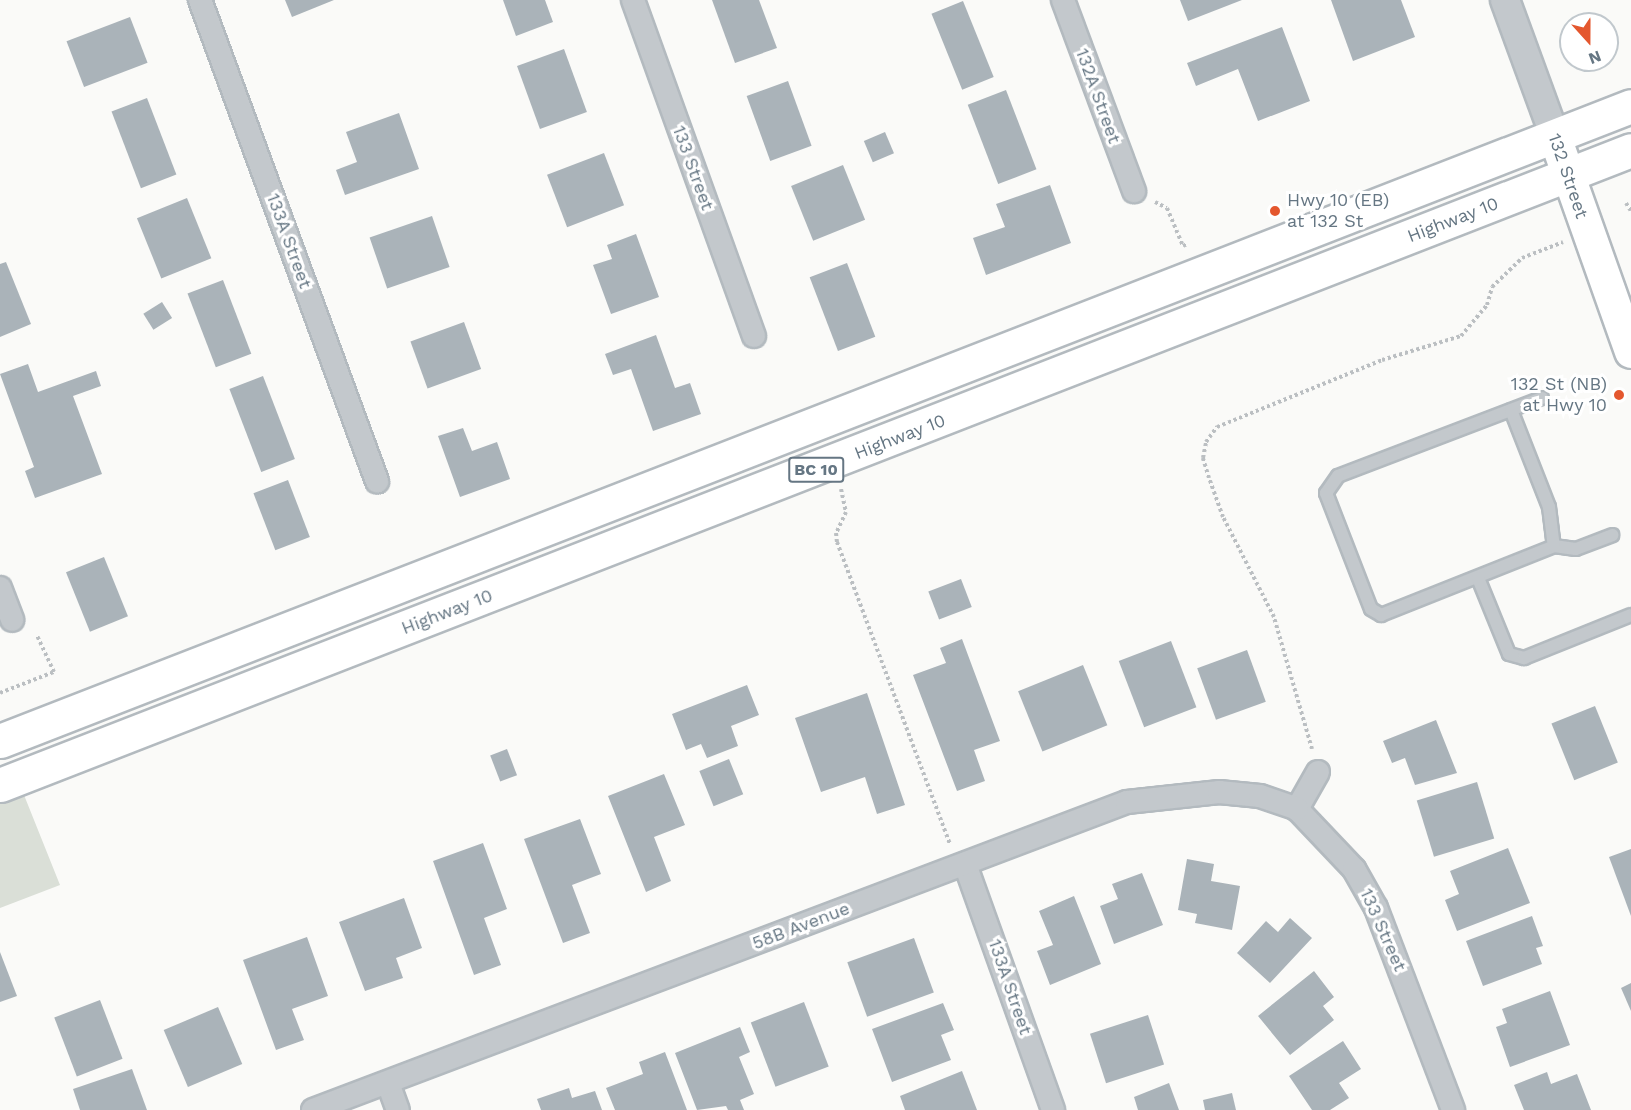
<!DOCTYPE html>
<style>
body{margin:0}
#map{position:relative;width:1631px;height:1110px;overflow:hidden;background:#fafaf8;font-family:"Work Sans",sans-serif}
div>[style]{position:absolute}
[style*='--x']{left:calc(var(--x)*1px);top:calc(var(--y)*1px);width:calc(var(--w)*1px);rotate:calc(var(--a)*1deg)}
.green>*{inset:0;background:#dadfd7}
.building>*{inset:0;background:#aab3b9;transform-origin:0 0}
.path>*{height:4px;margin-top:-2px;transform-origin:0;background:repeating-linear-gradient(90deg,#bbbfc2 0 3px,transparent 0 6px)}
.roads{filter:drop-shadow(2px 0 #b3babf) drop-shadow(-2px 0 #b3babf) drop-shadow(0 2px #b3babf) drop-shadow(0 -2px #b3babf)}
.service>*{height:12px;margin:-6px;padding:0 6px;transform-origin:6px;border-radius:6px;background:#c3c8cc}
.minor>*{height:22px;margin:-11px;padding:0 11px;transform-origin:11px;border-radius:11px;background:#c3c8cc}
.tertiary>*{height:28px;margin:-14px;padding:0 14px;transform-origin:14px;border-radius:14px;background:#c3c8cc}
.secondary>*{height:32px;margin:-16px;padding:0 16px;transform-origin:16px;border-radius:16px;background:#fff}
.trunk>*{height:33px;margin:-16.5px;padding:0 16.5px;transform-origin:16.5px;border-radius:16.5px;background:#fff}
.dots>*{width:16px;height:16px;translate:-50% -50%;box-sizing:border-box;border:3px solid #fff;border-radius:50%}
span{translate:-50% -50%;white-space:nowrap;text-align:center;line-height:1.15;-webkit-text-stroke:6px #fff;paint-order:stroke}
.shield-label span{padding:2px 4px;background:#fff;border:2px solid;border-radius:4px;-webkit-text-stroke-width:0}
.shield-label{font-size:16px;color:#657683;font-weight:700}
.street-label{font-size:18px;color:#657683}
.poi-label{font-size:18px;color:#657683}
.left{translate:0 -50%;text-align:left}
.right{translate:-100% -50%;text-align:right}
.north{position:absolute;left:1559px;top:12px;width:60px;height:60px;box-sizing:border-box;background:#fff;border:2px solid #c1c8cd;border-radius:50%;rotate:159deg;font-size:16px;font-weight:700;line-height:24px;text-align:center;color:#657683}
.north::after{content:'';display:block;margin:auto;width:21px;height:27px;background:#e4572e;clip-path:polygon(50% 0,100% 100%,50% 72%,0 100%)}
</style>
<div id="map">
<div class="green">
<i style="clip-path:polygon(24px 795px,60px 885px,0 908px,0 804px)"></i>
</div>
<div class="building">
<i style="clip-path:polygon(285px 0,334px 0,292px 17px)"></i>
<i style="clip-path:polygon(503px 0,545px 0,553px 22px,516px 36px)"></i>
<i style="clip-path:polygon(712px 0,759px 0,777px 48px,735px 63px)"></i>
<i style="clip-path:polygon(1180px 0,1242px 0,1188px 21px)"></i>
<i style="clip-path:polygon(1331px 0,1401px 0,1415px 37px,1353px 61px)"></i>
<i style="left:963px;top:1px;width:82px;height:34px;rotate:68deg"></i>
<i style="left:130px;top:17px;width:49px;height:68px;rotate:69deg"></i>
<i style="clip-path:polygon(1282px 27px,1310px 101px,1258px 121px,1238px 69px,1196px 86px,1187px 63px)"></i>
<i style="left:564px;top:49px;width:67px;height:50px;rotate:70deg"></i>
<i style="left:788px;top:81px;width:69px;height:44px;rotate:70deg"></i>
<i style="left:1006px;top:90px;width:85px;height:41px;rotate:69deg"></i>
<i style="left:147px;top:98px;width:82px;height:38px;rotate:69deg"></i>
<i style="clip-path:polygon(399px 113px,419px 169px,345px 195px,336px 170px,357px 162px,346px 132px)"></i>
<i style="left:885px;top:132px;width:23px;height:23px;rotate:67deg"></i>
<i style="left:604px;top:153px;width:56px;height:61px;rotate:69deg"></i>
<i style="left:843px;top:165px;width:59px;height:56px;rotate:68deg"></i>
<i style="clip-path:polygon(1050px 185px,1071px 243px,986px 275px,973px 238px,1005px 227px,996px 204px)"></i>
<i style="left:187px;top:198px;width:65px;height:54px;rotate:68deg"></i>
<i style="left:432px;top:216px;width:54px;height:66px;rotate:71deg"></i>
<i style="clip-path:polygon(636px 234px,659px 297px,611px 314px,593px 265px,612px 259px,607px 245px)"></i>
<i style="clip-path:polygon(6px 262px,31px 324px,0 337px,0 264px)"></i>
<i style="left:847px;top:263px;width:79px;height:40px;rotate:69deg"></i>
<i style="left:223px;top:280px;width:79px;height:38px;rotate:69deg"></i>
<i style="left:162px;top:302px;width:19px;height:22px;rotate:58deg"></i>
<i style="left:464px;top:322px;width:50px;height:57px;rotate:70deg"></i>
<i style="clip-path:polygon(656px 335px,675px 388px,690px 383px,701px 414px,653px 431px,631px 369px,613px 375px,605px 354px)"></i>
<i style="clip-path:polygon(28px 364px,38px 392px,96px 371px,101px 386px,73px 396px,102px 474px,35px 498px,25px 471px,34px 467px,0 374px)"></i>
<i style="left:263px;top:376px;width:89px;height:36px;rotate:69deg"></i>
<i style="clip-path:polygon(463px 428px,472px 451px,497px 442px,510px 479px,460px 497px,438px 436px)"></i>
<i style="left:288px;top:480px;width:61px;height:37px;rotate:69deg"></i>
<i style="left:104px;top:557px;width:64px;height:41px;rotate:68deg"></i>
<i style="left:961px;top:579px;width:30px;height:35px;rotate:69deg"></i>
<i style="clip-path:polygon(962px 639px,1000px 741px,974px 750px,985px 781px,957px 791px,913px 675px,946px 663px,940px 648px)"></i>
<i style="left:1171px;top:641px;width:71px;height:56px;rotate:69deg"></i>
<i style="left:1247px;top:650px;width:55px;height:53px;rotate:70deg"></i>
<i style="left:1083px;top:665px;width:65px;height:70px;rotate:68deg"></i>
<i style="clip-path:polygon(747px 685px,759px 715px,731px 726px,738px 746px,707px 758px,701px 744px,686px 750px,672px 714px)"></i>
<i style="clip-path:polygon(867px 693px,905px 805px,877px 814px,865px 777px,821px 792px,795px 718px)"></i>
<i style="left:1595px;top:706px;width:61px;height:47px;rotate:68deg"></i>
<i style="clip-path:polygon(1436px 720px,1457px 773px,1415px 785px,1405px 758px,1392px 763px,1383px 741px)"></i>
<i style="left:507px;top:749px;width:28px;height:18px;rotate:69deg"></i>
<i style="left:729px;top:759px;width:38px;height:32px;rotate:68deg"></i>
<i style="clip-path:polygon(664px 774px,685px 825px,654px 837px,671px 881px,646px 892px,608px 796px)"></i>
<i style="left:1477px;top:782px;width:59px;height:63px;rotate:73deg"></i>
<i style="clip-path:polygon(580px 819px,601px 874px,572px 885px,590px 933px,563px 943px,524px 839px)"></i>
<i style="clip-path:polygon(483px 843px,507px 909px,484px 918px,501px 965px,474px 975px,433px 861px)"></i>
<i style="clip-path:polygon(1508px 848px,1530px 903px,1457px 931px,1445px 900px,1459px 894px,1450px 871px)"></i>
<i style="clip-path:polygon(1631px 849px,1631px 916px,1609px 857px)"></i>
<i style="clip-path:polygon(1187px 859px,1214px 864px,1211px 881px,1240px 886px,1232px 930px,1195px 923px,1197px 914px,1178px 910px)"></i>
<i style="clip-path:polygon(1142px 873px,1163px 925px,1114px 944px,1100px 906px,1118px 899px,1112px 884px)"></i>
<i style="clip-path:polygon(1074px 896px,1101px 964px,1050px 985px,1037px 951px,1053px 945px,1039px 911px)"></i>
<i style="clip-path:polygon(404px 898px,422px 948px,396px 958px,403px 978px,365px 991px,339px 922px)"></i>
<i style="clip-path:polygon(1532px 916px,1543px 946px,1536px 948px,1542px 964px,1483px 986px,1466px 941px)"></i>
<i style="clip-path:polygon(1290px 918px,1312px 938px,1270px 983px,1237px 953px,1266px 921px,1278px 932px)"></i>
<i style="clip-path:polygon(307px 937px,328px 996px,292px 1009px,304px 1040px,276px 1050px,243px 960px)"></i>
<i style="left:914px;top:938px;width:58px;height:71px;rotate:70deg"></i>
<i style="clip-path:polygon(0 952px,17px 996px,0 1002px)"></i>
<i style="clip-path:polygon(1314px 971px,1334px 997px,1323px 1006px,1334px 1020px,1290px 1055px,1258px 1016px)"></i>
<i style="clip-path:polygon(1631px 983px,1631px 1011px,1621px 988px)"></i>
<i style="clip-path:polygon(1550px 991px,1570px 1045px,1510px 1067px,1496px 1027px,1507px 1023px,1502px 1009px)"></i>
<i style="left:100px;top:1000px;width:63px;height:49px;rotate:69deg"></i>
<i style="left:804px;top:1002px;width:69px;height:57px;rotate:69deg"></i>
<i style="clip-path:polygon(943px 1003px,954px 1030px,941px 1035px,951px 1060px,892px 1082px,872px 1029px)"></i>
<i style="left:218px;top:1007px;width:62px;height:59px;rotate:67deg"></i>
<i style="left:1148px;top:1015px;width:52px;height:61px;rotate:72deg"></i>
<i style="clip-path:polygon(740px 1027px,750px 1052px,739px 1057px,754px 1094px,740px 1100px,744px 1110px,728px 1110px,726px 1106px,697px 1110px,675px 1053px)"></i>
<i style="clip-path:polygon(1343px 1041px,1361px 1069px,1339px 1083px,1349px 1098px,1330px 1110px,1312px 1110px,1289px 1076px)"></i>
<i style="clip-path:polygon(665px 1052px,687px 1110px,615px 1110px,606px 1088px,643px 1074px,639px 1062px)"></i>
<i style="clip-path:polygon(132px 1069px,147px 1110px,80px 1110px,73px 1089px)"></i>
<i style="clip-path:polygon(962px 1071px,977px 1110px,905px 1110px,900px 1096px)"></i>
<i style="clip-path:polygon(1547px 1072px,1551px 1084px,1577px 1074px,1591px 1110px,1524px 1110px,1514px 1085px)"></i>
<i style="clip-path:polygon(1169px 1083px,1179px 1110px,1138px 1110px,1134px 1097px)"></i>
<i style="clip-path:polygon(569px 1088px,572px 1098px,595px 1091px,602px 1110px,541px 1110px,537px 1099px)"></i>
<i style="clip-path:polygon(1232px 1093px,1236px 1110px,1205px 1110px,1203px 1100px)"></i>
</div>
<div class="path">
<i style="--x:1155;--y:202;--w:13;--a:27"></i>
<i style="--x:1167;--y:208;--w:41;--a:67.2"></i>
<i style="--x:1183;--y:246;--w:4;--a:-27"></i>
<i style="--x:1626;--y:203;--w:9;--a:58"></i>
<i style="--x:841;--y:489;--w:24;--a:78"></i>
<i style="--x:846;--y:512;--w:23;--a:115"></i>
<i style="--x:836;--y:533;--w:9;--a:84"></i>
<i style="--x:837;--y:542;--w:323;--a:69.5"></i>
<i style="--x:0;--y:693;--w:58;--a:-21.3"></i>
<i style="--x:54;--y:672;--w:40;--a:-115"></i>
<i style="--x:1312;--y:749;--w:137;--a:-106.1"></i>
<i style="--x:1274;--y:617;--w:112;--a:-117"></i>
<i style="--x:1223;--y:517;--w:41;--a:-109.7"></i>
<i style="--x:1209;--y:478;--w:21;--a:-107"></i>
<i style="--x:1203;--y:458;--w:16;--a:-79"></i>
<i style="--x:1206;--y:442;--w:19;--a:-54"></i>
<i style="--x:1217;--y:427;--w:178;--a:-22.1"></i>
<i style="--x:1382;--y:360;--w:83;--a:-16.9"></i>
<i style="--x:1461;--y:336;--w:40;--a:-50"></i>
<i style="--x:1487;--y:305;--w:19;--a:-74"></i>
<i style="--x:1492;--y:287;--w:42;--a:-44"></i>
<i style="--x:1522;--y:258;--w:44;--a:-21.3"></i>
</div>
<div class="roads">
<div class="service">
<i style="--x:1542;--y:398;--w:218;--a:159.1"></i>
<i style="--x:1338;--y:476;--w:21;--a:125"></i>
<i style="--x:1326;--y:493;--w:124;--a:68.8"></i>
<i style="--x:1371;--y:609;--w:12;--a:31"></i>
<i style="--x:1381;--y:615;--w:186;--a:-21.7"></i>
<i style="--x:1554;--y:546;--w:22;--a:8"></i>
<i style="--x:1576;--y:549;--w:39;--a:-21"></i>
<i style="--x:1511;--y:410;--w:104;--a:68.6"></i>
<i style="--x:1549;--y:507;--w:39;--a:83"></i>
<i style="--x:1478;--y:578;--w:82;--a:67.8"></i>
<i style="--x:1509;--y:654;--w:16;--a:15"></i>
<i style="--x:1524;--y:658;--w:115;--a:-21.9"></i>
</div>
<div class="minor">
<i style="--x:200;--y:0;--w:513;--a:69.8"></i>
<i style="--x:633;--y:0;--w:357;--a:70.2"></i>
<i style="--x:1063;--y:0;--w:204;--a:69.6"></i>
<i style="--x:0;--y:588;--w:34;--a:69"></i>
<i style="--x:1318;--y:772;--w:43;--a:119.6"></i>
<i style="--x:1297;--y:809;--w:83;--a:46.5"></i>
<i style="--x:1354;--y:869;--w:45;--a:60.6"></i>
<i style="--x:1376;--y:908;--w:216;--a:69.1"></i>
<i style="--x:965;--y:864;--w:261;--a:70.3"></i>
<i style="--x:388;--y:1083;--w:29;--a:70"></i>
<i style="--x:313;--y:1110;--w:870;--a:-20.73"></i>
<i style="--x:1127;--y:802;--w:93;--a:-6.2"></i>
<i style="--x:1219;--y:792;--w:41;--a:5.6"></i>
<i style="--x:1260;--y:796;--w:39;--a:19"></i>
</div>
<div class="tertiary">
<i style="--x:1505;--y:0;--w:146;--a:69.9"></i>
</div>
<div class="secondary">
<i style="--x:1555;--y:137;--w:228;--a:70.5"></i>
</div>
<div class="trunk">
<i style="--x:0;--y:741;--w:1750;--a:-21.27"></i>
<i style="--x:0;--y:785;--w:1750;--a:-21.27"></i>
</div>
</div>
<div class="dots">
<i style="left:1275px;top:211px;background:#e4572e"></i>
<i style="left:1619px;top:395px;background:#e4572e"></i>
</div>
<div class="shield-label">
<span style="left:816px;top:470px">BC 10</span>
</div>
<div class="street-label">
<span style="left:1098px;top:96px;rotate:70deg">132A Street</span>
<span style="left:693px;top:168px;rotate:70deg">133 Street</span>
<span style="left:1568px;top:176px;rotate:71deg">132 Street</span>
<span style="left:1453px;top:220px;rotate:-21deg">Highway 10</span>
<span style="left:289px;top:241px;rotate:70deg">133A Street</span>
<span style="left:900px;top:437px;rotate:-21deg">Highway 10</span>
<span style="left:447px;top:612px;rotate:-21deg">Highway 10</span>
<span style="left:801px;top:926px;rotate:-21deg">58B Avenue</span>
<span style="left:1383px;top:930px;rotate:66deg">133 Street</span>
<span style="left:1010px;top:987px;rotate:71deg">133A Street</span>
</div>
<div class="poi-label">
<span class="left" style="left:1287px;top:211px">Hwy 10 (EB)<br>at 132 St</span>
<span class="right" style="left:1607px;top:395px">132 St (NB)<br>at Hwy 10</span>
</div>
<div class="north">N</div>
</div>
